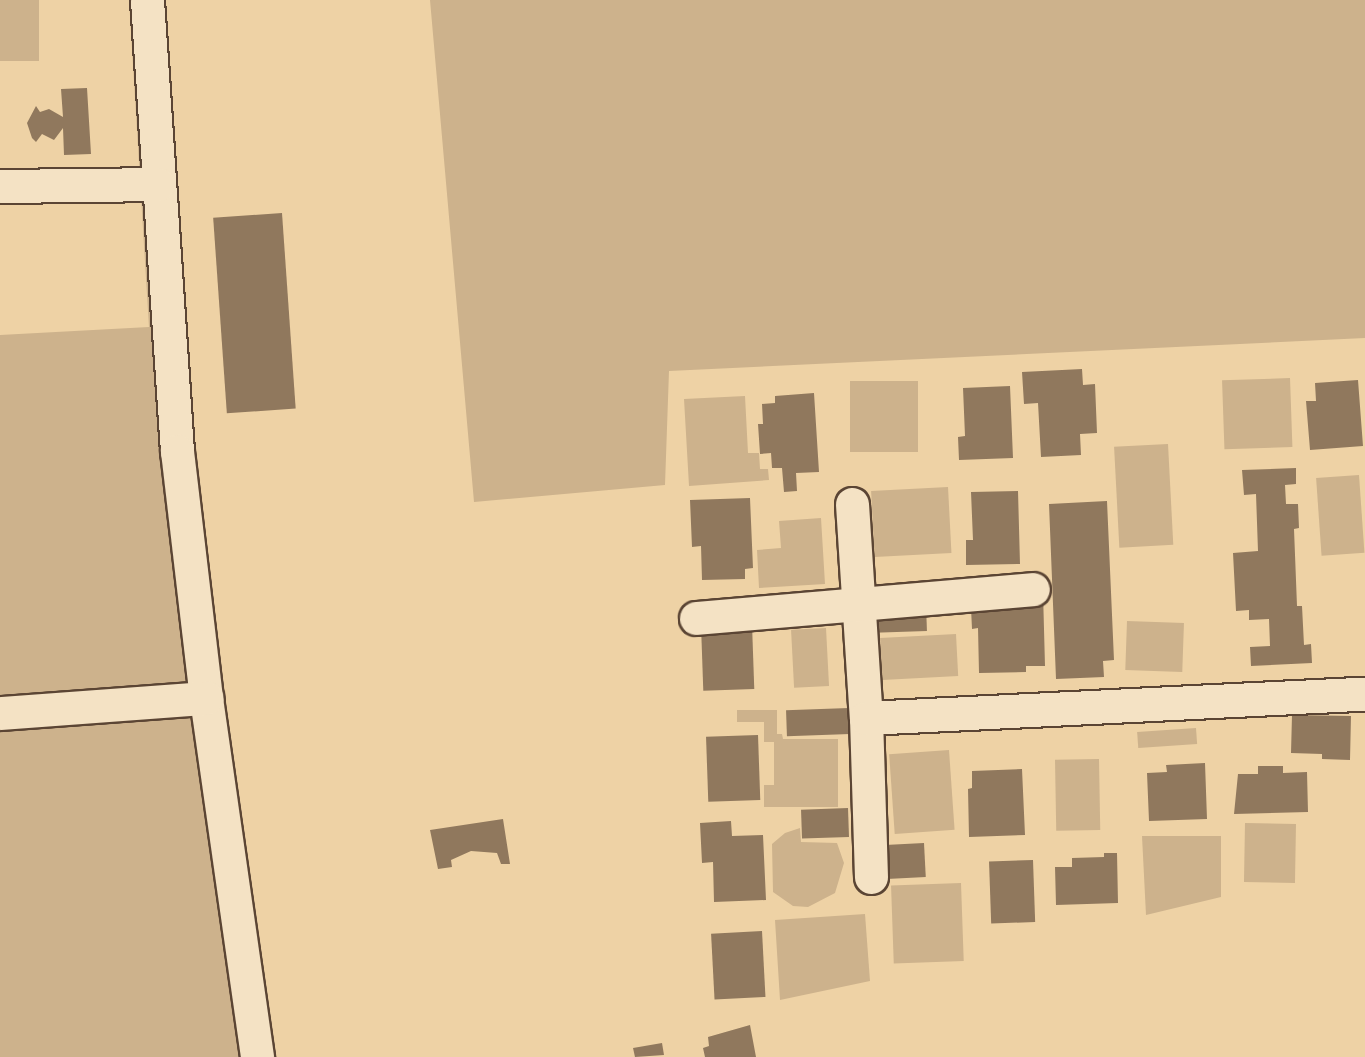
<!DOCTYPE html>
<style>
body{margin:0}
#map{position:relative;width:1365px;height:1057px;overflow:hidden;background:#eed2a5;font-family:"IM FELL DW Pica",serif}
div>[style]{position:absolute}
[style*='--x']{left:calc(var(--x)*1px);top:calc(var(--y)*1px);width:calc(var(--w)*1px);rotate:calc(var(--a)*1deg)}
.green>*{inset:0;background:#cdb28c;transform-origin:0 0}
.building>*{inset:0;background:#90785d;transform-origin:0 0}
.roads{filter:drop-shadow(2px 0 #5b4534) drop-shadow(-2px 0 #5b4534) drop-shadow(0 2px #5b4534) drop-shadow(0 -2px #5b4534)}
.minor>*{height:33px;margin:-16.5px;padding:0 16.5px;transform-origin:16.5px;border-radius:16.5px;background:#f4e2c4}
span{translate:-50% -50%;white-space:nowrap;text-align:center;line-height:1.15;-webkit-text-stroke:5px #f4e2c4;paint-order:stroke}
</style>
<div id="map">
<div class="green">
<i style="left:0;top:0;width:39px;height:61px"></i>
<i style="clip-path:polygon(129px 0,156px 0,217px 697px,270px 1057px,0 1057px,0 335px,149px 327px)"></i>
<i style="clip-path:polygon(430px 0,1365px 0,1365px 338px,669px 371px,665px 485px,474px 502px)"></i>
<i style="left:1290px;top:378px;width:69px;height:68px;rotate:88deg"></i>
<i style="left:850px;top:381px;width:68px;height:71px"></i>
<i style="clip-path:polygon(745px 396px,748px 453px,759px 453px,760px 469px,768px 469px,769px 480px,689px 486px,684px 399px)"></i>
<i style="left:1168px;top:444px;width:101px;height:54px;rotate:87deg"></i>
<i style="left:1359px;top:475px;width:78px;height:43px;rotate:86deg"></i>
<i style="left:948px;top:487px;width:66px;height:77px;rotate:87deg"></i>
<i style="clip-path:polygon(821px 518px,825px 584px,759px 588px,757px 550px,781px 548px,779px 521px)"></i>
<i style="left:1127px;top:621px;width:57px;height:49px;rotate:2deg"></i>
<i style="left:826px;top:628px;width:58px;height:35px;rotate:87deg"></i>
<i style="left:956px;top:634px;width:42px;height:76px;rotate:87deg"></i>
<i style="clip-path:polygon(737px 710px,777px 710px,777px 734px,782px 734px,783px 739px,838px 739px,838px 807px,764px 807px,764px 785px,774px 785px,774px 742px,764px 742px,764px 722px,737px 722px)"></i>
<i style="left:1196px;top:728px;width:16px;height:59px;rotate:86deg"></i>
<i style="left:949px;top:750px;width:80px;height:60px;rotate:86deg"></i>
<i style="left:1099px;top:759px;width:71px;height:44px;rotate:89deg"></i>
<i style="left:1245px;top:823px;width:51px;height:59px;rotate:1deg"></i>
<i style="clip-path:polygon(800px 828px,801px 842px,837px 843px,844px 863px,835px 893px,808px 907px,793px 906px,773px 892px,772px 844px,785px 833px)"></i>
<i style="clip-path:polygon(1142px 836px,1221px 836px,1221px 897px,1146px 915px)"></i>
<i style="left:961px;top:883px;width:78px;height:70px;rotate:88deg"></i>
<i style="clip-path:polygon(865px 914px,870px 981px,780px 1000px,775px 920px)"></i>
</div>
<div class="building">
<i style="clip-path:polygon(87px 88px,91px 154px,64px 155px,63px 128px,54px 140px,42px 134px,36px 142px,32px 138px,27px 123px,36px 106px,40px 112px,49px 109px,63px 117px,61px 89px)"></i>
<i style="left:282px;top:213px;width:196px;height:69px;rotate:86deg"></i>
<i style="clip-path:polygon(1082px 369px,1083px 385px,1095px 384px,1097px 433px,1080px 434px,1081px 455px,1041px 457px,1038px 403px,1024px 404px,1022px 372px)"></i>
<i style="clip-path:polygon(1358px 380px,1363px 446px,1310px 450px,1306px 401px,1316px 401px,1315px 383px)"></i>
<i style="clip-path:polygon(1010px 386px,1013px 458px,959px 460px,958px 437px,965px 436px,963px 388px)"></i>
<i style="clip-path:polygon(814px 393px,819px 472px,796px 473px,797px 491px,784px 492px,782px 468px,772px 468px,771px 453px,760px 454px,758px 424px,763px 424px,762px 404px,775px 403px,775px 396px)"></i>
<i style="clip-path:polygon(1296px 468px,1296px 484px,1285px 485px,1286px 504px,1298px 504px,1299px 528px,1294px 529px,1297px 606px,1302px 606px,1304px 645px,1311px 644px,1312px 663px,1251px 666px,1250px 647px,1270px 646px,1269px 619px,1249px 620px,1249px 610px,1236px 611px,1233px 553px,1258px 551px,1256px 494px,1244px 495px,1242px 470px)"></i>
<i style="clip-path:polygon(1018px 491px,1020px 564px,966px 565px,966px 540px,973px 540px,971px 492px)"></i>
<i style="clip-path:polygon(750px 498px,753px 568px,745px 569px,745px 579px,702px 580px,701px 546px,692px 547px,690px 500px)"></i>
<i style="clip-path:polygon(1107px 501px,1114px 660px,1103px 661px,1104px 677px,1056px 679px,1049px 504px)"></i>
<i style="clip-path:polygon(1043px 592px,1045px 666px,1026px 666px,1026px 672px,979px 673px,978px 628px,972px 629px,971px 608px)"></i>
<i style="left:926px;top:604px;width:27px;height:53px;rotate:88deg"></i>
<i style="left:752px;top:624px;width:65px;height:51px;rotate:88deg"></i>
<i style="left:849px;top:708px;width:26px;height:63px;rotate:88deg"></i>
<i style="clip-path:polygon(1292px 715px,1351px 716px,1350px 760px,1322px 759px,1322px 754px,1291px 753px)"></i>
<i style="left:758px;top:735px;width:65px;height:52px;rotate:88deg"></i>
<i style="clip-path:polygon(1205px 763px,1207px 819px,1149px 821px,1147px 773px,1167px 772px,1166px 765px)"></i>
<i style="clip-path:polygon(1258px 766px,1283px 766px,1283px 773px,1307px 772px,1308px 812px,1234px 814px,1238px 774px,1258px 774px)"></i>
<i style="clip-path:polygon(1022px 769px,1025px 835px,969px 837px,968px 789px,972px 788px,972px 771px)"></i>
<i style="left:848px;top:808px;width:29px;height:47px;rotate:88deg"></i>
<i style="clip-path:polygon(503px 819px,510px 864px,501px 864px,497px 853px,471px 851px,451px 860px,452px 867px,438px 869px,430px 830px)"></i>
<i style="clip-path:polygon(731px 821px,732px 836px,763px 835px,766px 900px,714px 902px,713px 862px,702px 863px,700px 823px)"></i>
<i style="left:924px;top:843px;width:34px;height:39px;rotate:87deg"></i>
<i style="clip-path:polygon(1104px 853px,1117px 853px,1118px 903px,1056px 905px,1055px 867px,1072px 867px,1072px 858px,1104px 857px)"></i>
<i style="left:1033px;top:860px;width:62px;height:44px;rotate:88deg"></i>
<i style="left:762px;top:931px;width:66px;height:51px;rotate:87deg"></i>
<i style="clip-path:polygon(750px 1025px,756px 1057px,705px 1057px,703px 1048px,709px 1046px,708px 1037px)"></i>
<i style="clip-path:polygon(662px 1043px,664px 1055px,635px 1057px,633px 1048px)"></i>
</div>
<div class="roads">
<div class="minor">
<i style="--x:147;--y:0;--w:452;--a:86.2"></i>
<i style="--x:177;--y:451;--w:249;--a:83.3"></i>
<i style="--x:206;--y:698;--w:363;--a:81.9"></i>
<i style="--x:0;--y:186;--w:158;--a:-0.7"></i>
<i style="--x:852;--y:504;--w:214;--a:86.3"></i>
<i style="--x:696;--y:618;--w:338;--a:-4.9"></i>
<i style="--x:0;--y:713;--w:207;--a:-4.2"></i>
<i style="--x:871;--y:877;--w:159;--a:-91.8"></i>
<i style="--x:866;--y:718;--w:500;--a:-2.8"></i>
</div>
</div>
</div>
